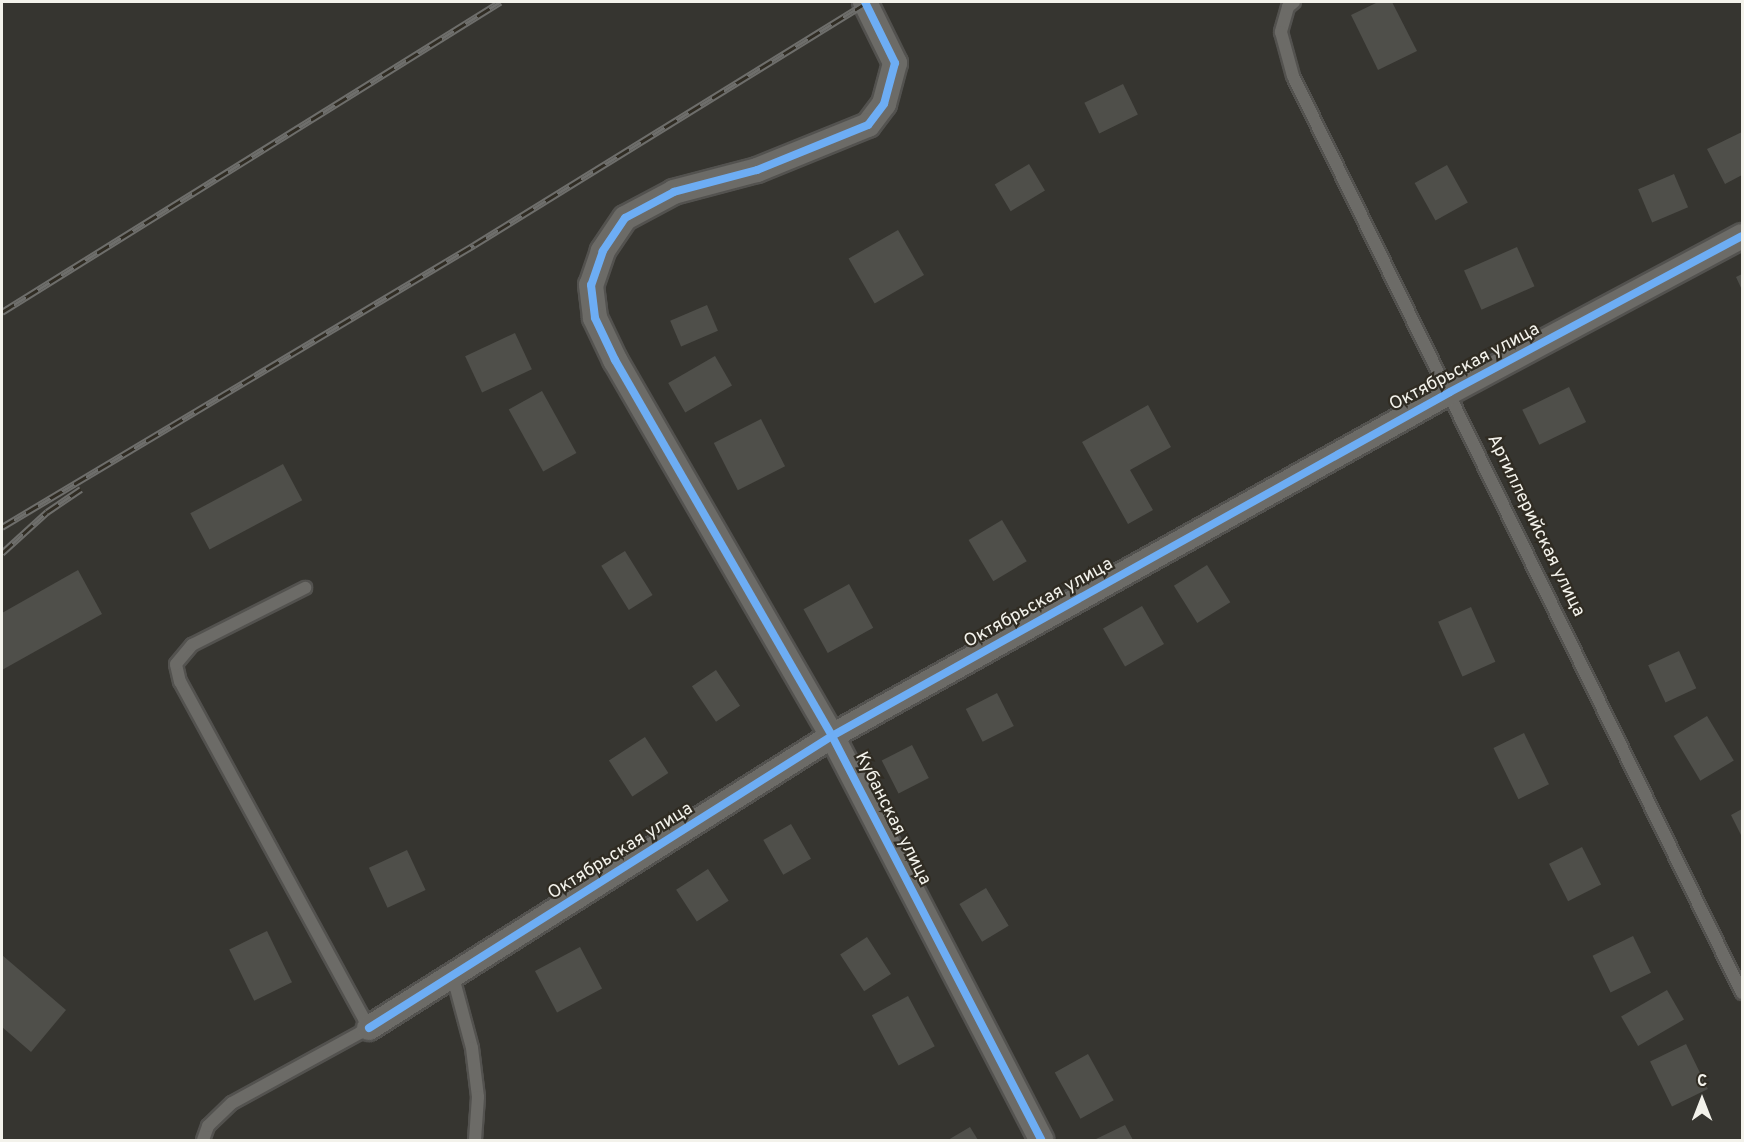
<!DOCTYPE html>
<meta charset="utf-8">
<style>
body{margin:0}
#map{position:relative;width:1744px;height:1142px;overflow:hidden;background:#363530;font-family:Overpass,sans-serif}
div>[style]{position:absolute}
[style*='--x']{left:calc(var(--x)*1px);top:calc(var(--y)*1px);width:calc(var(--w)*1px);rotate:calc(var(--a)*1deg)}
.building>*{inset:0;background:#4f4f4a;transform-origin:0 0}
.roads{filter:drop-shadow(2px 0 #53524f) drop-shadow(-2px 0 #53524f) drop-shadow(0 2px #53524f) drop-shadow(0 -2px #53524f)}
.service>*{height:12px;margin:-6px;padding:0 6px;transform-origin:6px;border-radius:6px;background:#6c6b67}
.minor>*{height:24px;margin:-12px;padding:0 12px;transform-origin:12px;border-radius:12px;background:#6c6b67}
.rail>*{height:7px;margin-top:-3.5px;transform-origin:0;background:repeating-linear-gradient(90deg,#302c23 0 14px,#6e6e6b 0 28px);box-sizing:border-box;border-block:2px solid #6e6e6b}
.cycleway>*{height:8px;margin:-4px;padding:0 4px;transform-origin:4px;border-radius:4px;background:#6dadf4}
span{translate:-50% -50%;white-space:nowrap;text-align:center;line-height:1.15;-webkit-text-stroke:4.5px #302c23;paint-order:stroke}
.street-label{font-size:18px;color:#f3f2eb}
.frame{position:absolute;inset:0;border:3px solid #f3f2eb;pointer-events:none}
.north{position:absolute;left:1672px;top:1070px;width:60px;height:60px;-webkit-text-stroke:4px #302c23;paint-order:stroke;rotate:0deg;font-size:16px;font-weight:700;line-height:24px;text-align:center;color:#f3f2eb}
.north::after{content:'';display:block;margin:auto;width:21px;height:27px;background:#f3f2eb;clip-path:polygon(50% 0,100% 100%,50% 72%,0 100%)}
</style>
<div id="map">
<div class="building">
<i style="clip-path:polygon(1378px 2px,1392px 2px,1417px 51px,1378px 70px,1351px 15px)"></i>
<i style="left:1123px;top:84px;width:34px;height:43px;rotate:64deg"></i>
<i style="clip-path:polygon(1742px 132px,1742px 175px,1725px 184px,1707px 149px)"></i>
<i style="left:1029px;top:164px;width:31px;height:40px;rotate:59deg"></i>
<i style="left:1447px;top:165px;width:43px;height:37px;rotate:61deg"></i>
<i style="left:1674px;top:174px;width:36px;height:39px;rotate:67deg"></i>
<i style="left:898px;top:230px;width:52px;height:57px;rotate:60deg"></i>
<i style="left:1517px;top:247px;width:43px;height:58px;rotate:66deg"></i>
<i style="clip-path:polygon(1742px 274px,1742px 290px,1736px 277px)"></i>
<i style="left:707px;top:305px;width:28px;height:40px;rotate:67deg"></i>
<i style="left:515px;top:333px;width:40px;height:55px;rotate:65deg"></i>
<i style="left:715px;top:356px;width:34px;height:54px;rotate:60deg"></i>
<i style="left:1569px;top:387px;width:39px;height:52px;rotate:64deg"></i>
<i style="left:542px;top:391px;width:71px;height:38px;rotate:61deg"></i>
<i style="clip-path:polygon(1148px 405px,1171px 447px,1130px 470px,1153px 510px,1128px 524px,1082px 442px)"></i>
<i style="left:761px;top:419px;width:53px;height:53px;rotate:63deg"></i>
<i style="left:283px;top:464px;width:41px;height:105px;rotate:62deg"></i>
<i style="left:1002px;top:520px;width:48px;height:39px;rotate:59deg"></i>
<i style="left:625px;top:551px;width:52px;height:28px;rotate:58deg"></i>
<i style="left:1207px;top:565px;width:44px;height:39px;rotate:58deg"></i>
<i style="clip-path:polygon(78px 570px,102px 614px,2px 670px,2px 613px)"></i>
<i style="left:849px;top:584px;width:50px;height:52px;rotate:61deg"></i>
<i style="left:1142px;top:606px;width:44px;height:45px;rotate:60deg"></i>
<i style="left:1471px;top:607px;width:60px;height:36px;rotate:66deg"></i>
<i style="left:1679px;top:651px;width:41px;height:34px;rotate:65deg"></i>
<i style="left:716px;top:670px;width:43px;height:29px;rotate:56deg"></i>
<i style="left:997px;top:693px;width:37px;height:35px;rotate:63deg"></i>
<i style="left:1707px;top:716px;width:52px;height:39px;rotate:59deg"></i>
<i style="left:1524px;top:733px;width:57px;height:34px;rotate:64deg"></i>
<i style="left:645px;top:737px;width:43px;height:43px;rotate:57deg"></i>
<i style="left:912px;top:745px;width:37px;height:34px;rotate:63deg"></i>
<i style="clip-path:polygon(1742px 809px,1742px 837px,1731px 815px)"></i>
<i style="left:791px;top:824px;width:40px;height:32px;rotate:60deg"></i>
<i style="left:1582px;top:847px;width:42px;height:37px;rotate:63deg"></i>
<i style="left:407px;top:850px;width:44px;height:42px;rotate:65deg"></i>
<i style="left:708px;top:869px;width:38px;height:38px;rotate:57deg"></i>
<i style="left:986px;top:888px;width:44px;height:31px;rotate:59deg"></i>
<i style="left:267px;top:931px;width:57px;height:42px;rotate:64deg"></i>
<i style="left:1633px;top:936px;width:41px;height:45px;rotate:64deg"></i>
<i style="left:867px;top:937px;width:44px;height:32px;rotate:57deg"></i>
<i style="left:580px;top:947px;width:47px;height:51px;rotate:62deg"></i>
<i style="clip-path:polygon(2px 955px,66px 1010px,31px 1052px,2px 1027px)"></i>
<i style="left:1667px;top:990px;width:34px;height:53px;rotate:60deg"></i>
<i style="left:908px;top:996px;width:57px;height:41px;rotate:62deg"></i>
<i style="left:1686px;top:1044px;width:50px;height:40px;rotate:64deg"></i>
<i style="left:1088px;top:1054px;width:53px;height:38px;rotate:61deg"></i>
<i style="clip-path:polygon(1125px 1125px,1133px 1140px,1094px 1140px)"></i>
<i style="clip-path:polygon(970px 1127px,978px 1140px,948px 1140px)"></i>
</div>
<div class="roads">
<div class="service">
<i style="--x:1294;--y:2;--w:8;--a:140"></i>
<i style="--x:1288;--y:7;--w:26;--a:106"></i>
<i style="--x:1281;--y:32;--w:46;--a:74.7"></i>
<i style="--x:1293;--y:76;--w:1021;--a:63.91"></i>
<i style="--x:453;--y:977;--w:73;--a:75"></i>
<i style="--x:472;--y:1048;--w:49;--a:83"></i>
<i style="--x:478;--y:1097;--w:43;--a:94"></i>
<i style="--x:203;--y:1140;--w:15;--a:-70"></i>
<i style="--x:208;--y:1126;--w:33;--a:-44"></i>
<i style="--x:232;--y:1103;--w:156;--a:-28.7"></i>
<i style="--x:369;--y:1028;--w:394;--a:-118.6"></i>
<i style="--x:180;--y:682;--w:18;--a:-103"></i>
<i style="--x:176;--y:664;--w:25;--a:-50"></i>
<i style="--x:192;--y:645;--w:127;--a:-26.8"></i>
</div>
<div class="minor">
<i style="--x:865;--y:2;--w:68;--a:63.8"></i>
<i style="--x:895;--y:63;--w:42;--a:105"></i>
<i style="--x:884;--y:104;--w:26;--a:127"></i>
<i style="--x:868;--y:125;--w:120;--a:157.9"></i>
<i style="--x:757;--y:170;--w:86;--a:165.2"></i>
<i style="--x:674;--y:192;--w:55;--a:152"></i>
<i style="--x:625;--y:218;--w:40;--a:124"></i>
<i style="--x:603;--y:251;--w:36;--a:109"></i>
<i style="--x:591;--y:285;--w:33;--a:83"></i>
<i style="--x:595;--y:318;--w:47;--a:64.5"></i>
<i style="--x:615;--y:360;--w:434;--a:60"></i>
<i style="--x:832;--y:736;--w:455;--a:62.6"></i>
<i style="--x:369;--y:1028;--w:547;--a:-32.24"></i>
<i style="--x:832;--y:736;--w:707;--a:-29.1"></i>
<i style="--x:1450;--y:392;--w:331;--a:-28.1"></i>
</div>
</div>
<div class="rail">
<i style="--x:2;--y:312;--w:587;--a:-31.9"></i>
<i style="--x:2;--y:527;--w:550;--a:-30.86"></i>
<i style="--x:474;--y:245;--w:463;--a:-31.7"></i>
<i style="--x:2;--y:553;--w:61;--a:-42.3"></i>
<i style="--x:47;--y:512;--w:41;--a:-34.1"></i>
</div>
<div class="cycleway">
<i style="--x:865;--y:2;--w:68;--a:63.8"></i>
<i style="--x:895;--y:63;--w:42;--a:105"></i>
<i style="--x:884;--y:104;--w:26;--a:127"></i>
<i style="--x:868;--y:125;--w:120;--a:157.9"></i>
<i style="--x:757;--y:170;--w:86;--a:165.2"></i>
<i style="--x:674;--y:192;--w:55;--a:152"></i>
<i style="--x:625;--y:218;--w:40;--a:124"></i>
<i style="--x:603;--y:251;--w:36;--a:109"></i>
<i style="--x:591;--y:285;--w:33;--a:83"></i>
<i style="--x:595;--y:318;--w:47;--a:64.5"></i>
<i style="--x:615;--y:360;--w:434;--a:60"></i>
<i style="--x:832;--y:736;--w:455;--a:62.6"></i>
<i style="--x:369;--y:1028;--w:547;--a:-32.24"></i>
<i style="--x:832;--y:736;--w:707;--a:-29.1"></i>
<i style="--x:1450;--y:392;--w:331;--a:-28.1"></i>
</div>
<div class="street-label">
<span style="left:1465px;top:368px;rotate:-28deg">Октябрьская улица</span>
<span style="left:1535px;top:526px;rotate:64deg">Артиллерийская улица</span>
<span style="left:1039px;top:604px;rotate:-29deg">Октябрьская улица</span>
<span style="left:892px;top:819px;rotate:63deg">Кубанская улица</span>
<span style="left:621px;top:852px;rotate:-32deg">Октябрьская улица</span>
</div>
<div class="frame"></div>
<div class="north">С</div>
</div>
